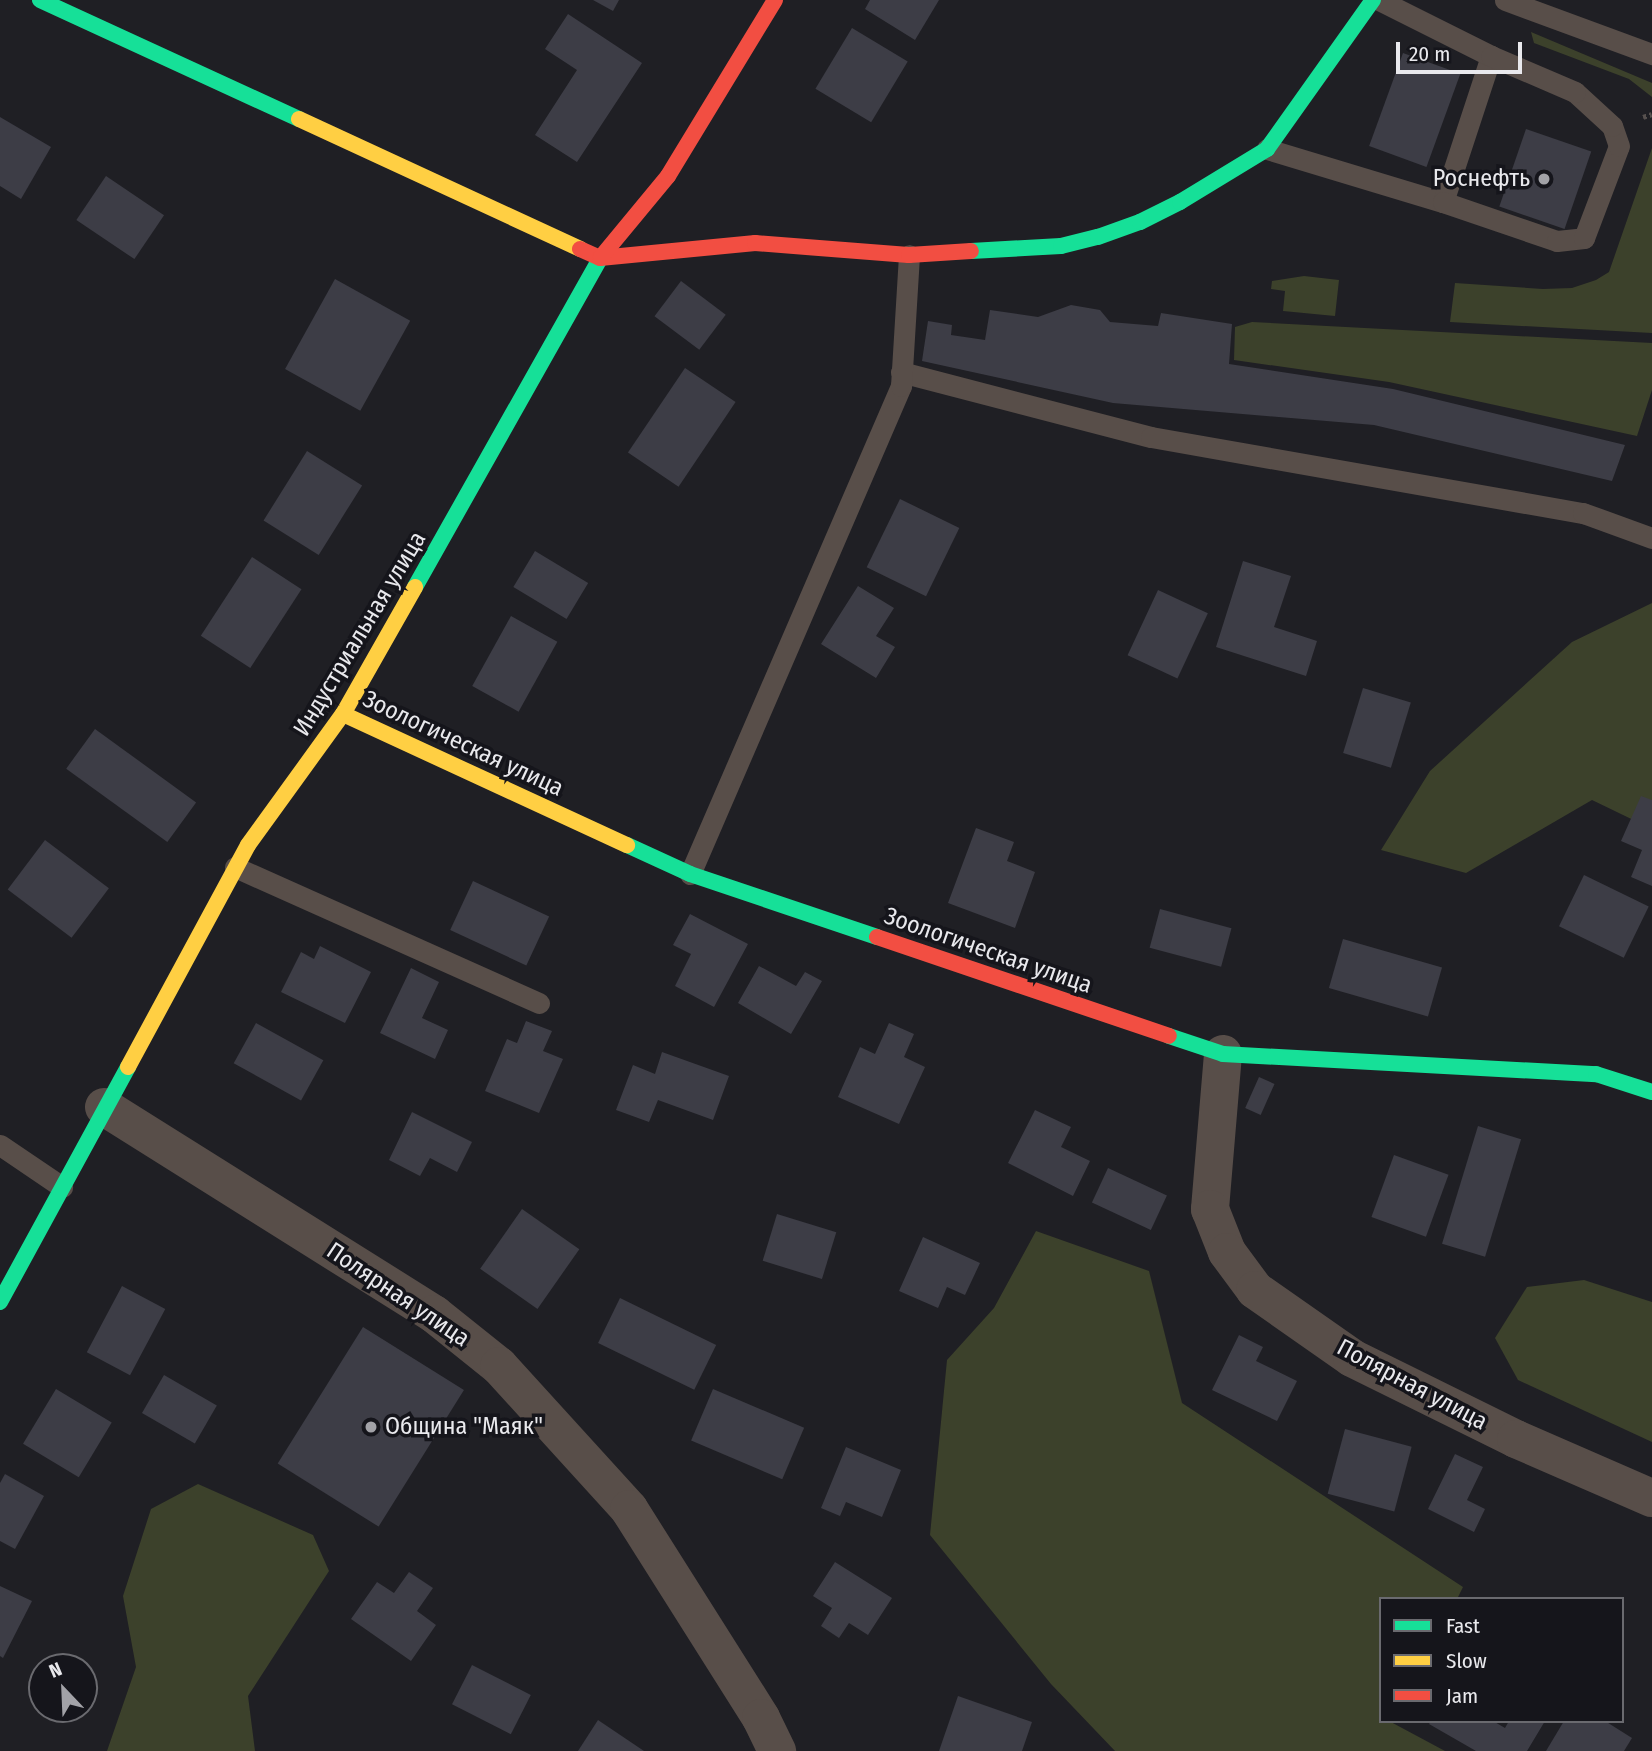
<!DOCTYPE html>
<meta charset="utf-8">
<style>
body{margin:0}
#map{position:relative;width:1652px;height:1751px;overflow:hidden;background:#1f1f24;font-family:"Fira Sans Condensed",sans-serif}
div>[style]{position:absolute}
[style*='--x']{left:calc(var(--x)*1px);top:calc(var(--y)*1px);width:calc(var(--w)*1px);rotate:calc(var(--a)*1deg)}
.green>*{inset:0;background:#3c412b}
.building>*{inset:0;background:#3d3d46;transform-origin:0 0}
.path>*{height:4.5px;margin-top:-2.25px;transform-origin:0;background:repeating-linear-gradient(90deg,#56504e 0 3.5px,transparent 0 7px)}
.lane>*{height:21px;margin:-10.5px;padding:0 10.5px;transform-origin:10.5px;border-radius:10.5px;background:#584e49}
.street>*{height:38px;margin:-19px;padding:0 19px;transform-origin:19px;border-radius:19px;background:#584e49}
.fast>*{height:16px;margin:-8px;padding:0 8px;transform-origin:8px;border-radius:8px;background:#16e098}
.slow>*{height:16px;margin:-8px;padding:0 8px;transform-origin:8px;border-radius:8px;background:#ffcf43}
.jam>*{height:16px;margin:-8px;padding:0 8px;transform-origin:8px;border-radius:8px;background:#f24e42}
.dots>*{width:19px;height:19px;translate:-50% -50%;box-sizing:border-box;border:4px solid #15151b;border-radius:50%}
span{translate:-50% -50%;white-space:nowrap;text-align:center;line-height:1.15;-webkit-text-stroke:7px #15151b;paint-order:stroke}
.poi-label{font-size:24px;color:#e9e9ed}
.right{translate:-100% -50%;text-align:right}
.left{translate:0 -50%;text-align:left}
.street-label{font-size:24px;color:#e9e9ed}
.legend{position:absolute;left:1379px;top:1597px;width:245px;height:126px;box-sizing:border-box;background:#15151b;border:2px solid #6a6a6f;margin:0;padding:9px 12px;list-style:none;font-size:21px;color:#e9e9ed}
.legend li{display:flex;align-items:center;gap:14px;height:35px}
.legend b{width:35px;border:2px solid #6a6a6f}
.north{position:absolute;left:28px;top:1653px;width:70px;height:70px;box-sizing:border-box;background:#15151b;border:2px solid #6a6a6f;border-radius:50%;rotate:337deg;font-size:19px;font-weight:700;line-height:28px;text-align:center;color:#e9e9ed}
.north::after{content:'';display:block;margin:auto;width:24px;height:32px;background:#a2a2a7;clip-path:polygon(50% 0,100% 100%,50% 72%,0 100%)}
.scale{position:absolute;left:1396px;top:42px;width:126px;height:32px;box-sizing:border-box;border:4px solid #e9e9ed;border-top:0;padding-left:9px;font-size:21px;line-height:24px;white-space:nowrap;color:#e9e9ed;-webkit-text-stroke:5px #15151b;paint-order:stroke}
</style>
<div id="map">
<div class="green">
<i style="clip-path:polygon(1531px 32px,1652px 83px,1652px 97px,1629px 79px,1534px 43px)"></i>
<i style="clip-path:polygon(1652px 148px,1652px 333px,1450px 322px,1455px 283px,1543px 289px,1572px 288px,1596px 280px,1609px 272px)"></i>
<i style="clip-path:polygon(1304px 276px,1339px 280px,1335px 316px,1283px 311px,1285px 291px,1271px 289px,1272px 281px)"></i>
<i style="clip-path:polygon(1252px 322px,1652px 343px,1652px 390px,1637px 436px,1389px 382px,1234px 360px,1235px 327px)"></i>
<i style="clip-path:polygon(1652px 603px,1652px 829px,1592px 800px,1466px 873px,1381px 850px,1430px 771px,1572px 642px)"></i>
<i style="clip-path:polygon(1036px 1231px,1149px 1271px,1182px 1403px,1463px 1587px,1457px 1599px,1381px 1599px,1381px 1721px,1389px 1721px,1445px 1751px,1115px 1751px,1051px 1684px,930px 1535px,947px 1360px,994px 1308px)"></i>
<i style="clip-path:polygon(1584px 1280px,1652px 1302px,1652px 1442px,1518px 1380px,1495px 1338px,1527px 1287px)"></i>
<i style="clip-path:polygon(198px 1484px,313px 1535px,329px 1571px,248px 1696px,255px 1751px,107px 1751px,136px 1667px,123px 1596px,151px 1509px)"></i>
</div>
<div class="building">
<i style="clip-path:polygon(593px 0,619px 0,613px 11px)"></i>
<i style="clip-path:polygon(870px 0,939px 0,915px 40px,865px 9px)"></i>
<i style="clip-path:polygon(568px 14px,642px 63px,577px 162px,535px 135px,577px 70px,545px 49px)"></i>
<i style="left:852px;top:28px;width:65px;height:71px;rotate:31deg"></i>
<i style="left:1403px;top:53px;width:61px;height:99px;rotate:20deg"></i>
<i style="clip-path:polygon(0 117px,51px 147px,21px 199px,0 186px)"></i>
<i style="left:1526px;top:129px;width:69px;height:82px;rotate:19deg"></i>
<i style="left:106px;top:176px;width:70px;height:53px;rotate:34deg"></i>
<i style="left:335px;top:279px;width:86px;height:103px;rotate:29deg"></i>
<i style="left:681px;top:281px;width:56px;height:44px;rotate:37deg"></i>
<i style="clip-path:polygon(1071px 305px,1100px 310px,1110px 322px,1158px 326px,1161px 313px,1232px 324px,1229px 364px,1393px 389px,1625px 445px,1612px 481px,1374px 425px,1113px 403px,922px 361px,928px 321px,952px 325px,951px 335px,985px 340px,990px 310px,1038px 317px)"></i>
<i style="left:685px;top:368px;width:61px;height:102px;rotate:34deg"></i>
<i style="left:307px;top:451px;width:65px;height:82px;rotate:32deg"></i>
<i style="left:900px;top:499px;width:66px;height:76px;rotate:26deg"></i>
<i style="left:535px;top:551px;width:62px;height:42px;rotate:31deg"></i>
<i style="left:252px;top:557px;width:59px;height:94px;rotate:33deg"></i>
<i style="clip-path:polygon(1243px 561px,1291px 576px,1274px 627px,1317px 641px,1306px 676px,1216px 647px)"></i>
<i style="clip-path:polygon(858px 586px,894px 608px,876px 636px,895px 647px,876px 678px,821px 644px)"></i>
<i style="left:1158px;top:590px;width:55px;height:72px;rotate:25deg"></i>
<i style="left:511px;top:616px;width:53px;height:80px;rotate:29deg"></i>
<i style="left:1363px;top:688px;width:50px;height:68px;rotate:17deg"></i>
<i style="left:95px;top:729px;width:125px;height:49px;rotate:36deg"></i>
<i style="clip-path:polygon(1641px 796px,1652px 800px,1652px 886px,1631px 877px,1642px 850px,1621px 841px)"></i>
<i style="clip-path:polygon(976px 828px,1014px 842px,1007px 861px,1035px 872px,1015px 928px,948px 903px)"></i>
<i style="left:45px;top:840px;width:80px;height:62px;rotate:37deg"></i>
<i style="left:1584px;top:875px;width:72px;height:57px;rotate:26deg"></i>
<i style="left:473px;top:881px;width:84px;height:54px;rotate:25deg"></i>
<i style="left:1160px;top:909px;width:74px;height:40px;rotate:15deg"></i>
<i style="clip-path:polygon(690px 914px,748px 944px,714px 1007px,675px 986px,691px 954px,673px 945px)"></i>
<i style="left:1343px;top:939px;width:103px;height:51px;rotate:16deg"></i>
<i style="clip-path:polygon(320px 946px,371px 972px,345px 1023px,281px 992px,301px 952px,314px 959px)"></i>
<i style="clip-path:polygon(759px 966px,796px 986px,805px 972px,822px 981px,791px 1034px,738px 1003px)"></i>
<i style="clip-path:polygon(411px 968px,439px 982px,422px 1018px,448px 1030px,435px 1059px,380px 1033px)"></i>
<i style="clip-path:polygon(526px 1021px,552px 1031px,543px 1051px,563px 1059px,539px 1113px,485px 1091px,507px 1039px,517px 1043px)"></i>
<i style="left:256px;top:1023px;width:77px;height:46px;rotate:29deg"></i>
<i style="clip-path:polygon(889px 1023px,914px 1034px,904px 1057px,925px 1067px,899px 1124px,838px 1097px,860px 1047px,875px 1054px)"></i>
<i style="clip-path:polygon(662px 1052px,729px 1076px,713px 1120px,658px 1100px,649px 1122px,616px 1110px,633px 1065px,655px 1074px)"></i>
<i style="left:1259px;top:1077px;width:17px;height:34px;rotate:24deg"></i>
<i style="clip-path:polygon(1035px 1110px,1071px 1127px,1061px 1147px,1090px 1161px,1073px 1196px,1008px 1163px)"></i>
<i style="clip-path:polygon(412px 1112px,472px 1142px,457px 1172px,430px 1158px,420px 1176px,389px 1160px)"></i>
<i style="left:1478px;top:1126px;width:45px;height:123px;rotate:17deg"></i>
<i style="left:1394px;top:1155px;width:58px;height:66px;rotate:20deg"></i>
<i style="left:1108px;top:1168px;width:65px;height:38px;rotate:25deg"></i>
<i style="left:522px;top:1209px;width:70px;height:73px;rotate:35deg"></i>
<i style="left:777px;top:1214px;width:62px;height:49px;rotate:17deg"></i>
<i style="clip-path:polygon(923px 1237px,980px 1263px,965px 1295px,947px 1287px,938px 1308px,899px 1291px)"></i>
<i style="left:122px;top:1286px;width:49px;height:75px;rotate:28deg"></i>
<i style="left:620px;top:1298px;width:107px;height:50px;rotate:26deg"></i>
<i style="left:363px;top:1327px;width:119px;height:161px;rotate:32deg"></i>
<i style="clip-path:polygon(1239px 1335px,1263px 1347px,1256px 1361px,1297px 1381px,1277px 1421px,1212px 1390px)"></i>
<i style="left:164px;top:1375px;width:61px;height:44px;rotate:30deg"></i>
<i style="left:56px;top:1389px;width:65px;height:64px;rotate:31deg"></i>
<i style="left:713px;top:1389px;width:99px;height:56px;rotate:23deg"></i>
<i style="left:1345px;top:1429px;width:69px;height:67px;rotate:15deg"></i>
<i style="clip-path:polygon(846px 1447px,901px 1470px,882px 1517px,846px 1502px,840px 1516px,821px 1508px)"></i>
<i style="clip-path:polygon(1455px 1454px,1483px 1467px,1467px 1500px,1485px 1509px,1474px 1532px,1428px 1509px)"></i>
<i style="clip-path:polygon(5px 1474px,44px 1496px,15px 1549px,0 1541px,0 1483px)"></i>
<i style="clip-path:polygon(835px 1562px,892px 1598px,868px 1635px,849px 1623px,839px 1638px,821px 1626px,832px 1608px,813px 1596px)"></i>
<i style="clip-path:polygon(409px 1572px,433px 1588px,417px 1611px,436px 1625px,411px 1661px,351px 1619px,377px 1582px,394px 1593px)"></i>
<i style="clip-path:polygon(0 1586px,32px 1601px,3px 1658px,0 1656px)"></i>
<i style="left:472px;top:1665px;width:66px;height:44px;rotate:27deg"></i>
<i style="clip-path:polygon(958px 1696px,1032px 1722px,1022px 1751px,939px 1751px)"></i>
<i style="clip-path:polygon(598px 1720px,644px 1751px,578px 1751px)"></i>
<i style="clip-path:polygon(1431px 1721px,1493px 1721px,1505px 1728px,1509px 1721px,1545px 1721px,1527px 1751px,1476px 1751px,1429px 1724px)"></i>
<i style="clip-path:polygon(1564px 1721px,1605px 1721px,1632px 1738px,1624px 1751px,1546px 1751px)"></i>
</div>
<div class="path">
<i style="--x:1643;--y:117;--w:9;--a:-18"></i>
</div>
<div class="lane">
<i style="--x:1505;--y:0;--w:157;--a:20.2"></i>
<i style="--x:1267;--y:149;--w:184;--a:16.8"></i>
<i style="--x:1443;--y:202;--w:154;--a:-71.8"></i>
<i style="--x:1491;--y:56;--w:125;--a:-153.4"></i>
<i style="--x:1443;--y:202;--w:120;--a:18.9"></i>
<i style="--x:1557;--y:241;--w:27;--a:-6"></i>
<i style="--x:1584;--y:238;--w:98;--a:-69.2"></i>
<i style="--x:1619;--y:146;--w:21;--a:-109"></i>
<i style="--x:1612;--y:126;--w:50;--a:-137.4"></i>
<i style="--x:1575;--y:92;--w:91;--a:-156.8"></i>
<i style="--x:901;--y:372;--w:258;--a:14.6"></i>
<i style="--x:1151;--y:437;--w:439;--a:10"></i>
<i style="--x:1583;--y:513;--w:73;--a:19.9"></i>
<i style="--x:235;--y:867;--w:333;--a:24.1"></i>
<i style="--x:690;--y:874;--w:532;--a:-66.62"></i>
<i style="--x:901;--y:386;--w:131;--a:-86.5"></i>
<i style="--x:0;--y:1145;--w:75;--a:34.1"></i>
</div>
<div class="street">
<i style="--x:1223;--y:1054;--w:156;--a:94.8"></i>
<i style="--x:1210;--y:1209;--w:46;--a:68.4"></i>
<i style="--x:1227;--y:1252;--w:47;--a:53.6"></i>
<i style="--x:1255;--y:1290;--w:118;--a:35"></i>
<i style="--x:1352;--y:1358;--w:183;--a:26.3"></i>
<i style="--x:1516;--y:1439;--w:148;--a:23.5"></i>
<i style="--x:104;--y:1107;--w:390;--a:32.1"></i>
<i style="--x:434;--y:1314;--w:83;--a:38.7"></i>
<i style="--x:499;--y:1366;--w:193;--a:47.7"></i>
<i style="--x:629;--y:1509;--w:247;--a:57.7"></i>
<i style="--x:761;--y:1718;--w:37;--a:64"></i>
</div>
<div class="fast">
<i style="--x:40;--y:0;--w:285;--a:24.7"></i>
<i style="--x:971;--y:251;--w:90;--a:-3.2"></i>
<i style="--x:1061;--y:246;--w:38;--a:-14"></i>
<i style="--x:1098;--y:237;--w:45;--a:-19.7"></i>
<i style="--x:1140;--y:222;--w:45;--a:-26.6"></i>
<i style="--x:1180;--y:202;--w:102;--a:-31.3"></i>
<i style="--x:1267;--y:149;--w:183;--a:-54.6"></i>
<i style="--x:415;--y:587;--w:379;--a:-60.6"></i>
<i style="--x:627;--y:845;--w:69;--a:24.7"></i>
<i style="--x:690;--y:874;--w:197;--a:18.6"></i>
<i style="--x:1169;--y:1036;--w:57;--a:18.4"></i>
<i style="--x:1223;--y:1054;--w:374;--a:3.1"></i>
<i style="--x:1596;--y:1074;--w:59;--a:17.8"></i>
<i style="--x:0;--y:1302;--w:268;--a:-61.4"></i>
</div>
<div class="slow">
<i style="--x:299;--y:119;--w:310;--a:24.8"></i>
<i style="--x:343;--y:714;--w:313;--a:24.8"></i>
<i style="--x:128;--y:1067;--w:252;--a:-61.6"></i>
<i style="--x:248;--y:845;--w:162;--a:-54.1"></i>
<i style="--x:343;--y:714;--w:146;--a:-60.4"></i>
</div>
<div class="jam">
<i style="--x:580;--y:249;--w:22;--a:24"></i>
<i style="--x:600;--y:258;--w:156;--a:-5.5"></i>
<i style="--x:755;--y:243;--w:154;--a:4.5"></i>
<i style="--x:909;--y:255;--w:62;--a:-3.7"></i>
<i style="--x:601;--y:257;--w:105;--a:-50.4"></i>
<i style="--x:668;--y:176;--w:206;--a:-58.7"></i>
<i style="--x:877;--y:937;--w:308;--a:18.7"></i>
</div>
<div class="dots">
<i style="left:1544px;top:179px;background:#a2a2a7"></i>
<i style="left:371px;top:1427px;background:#a2a2a7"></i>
</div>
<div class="poi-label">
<span class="right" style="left:1530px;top:179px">Роснефть</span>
<span class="left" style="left:385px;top:1427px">Община "Маяк"</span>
</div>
<div class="street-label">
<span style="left:360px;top:634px;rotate:-59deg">Индустриальная улица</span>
<span style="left:463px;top:744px;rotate:25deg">Зоологическая улица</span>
<span style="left:988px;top:951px;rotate:19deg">Зоологическая улица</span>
<span style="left:398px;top:1295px;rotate:34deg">Полярная улица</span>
<span style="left:1412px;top:1385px;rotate:28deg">Полярная улица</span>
</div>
<ul class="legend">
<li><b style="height:9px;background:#16e098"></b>Fast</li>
<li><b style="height:9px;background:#ffcf43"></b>Slow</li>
<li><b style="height:9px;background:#f24e42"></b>Jam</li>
</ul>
<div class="north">N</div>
<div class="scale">20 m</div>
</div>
